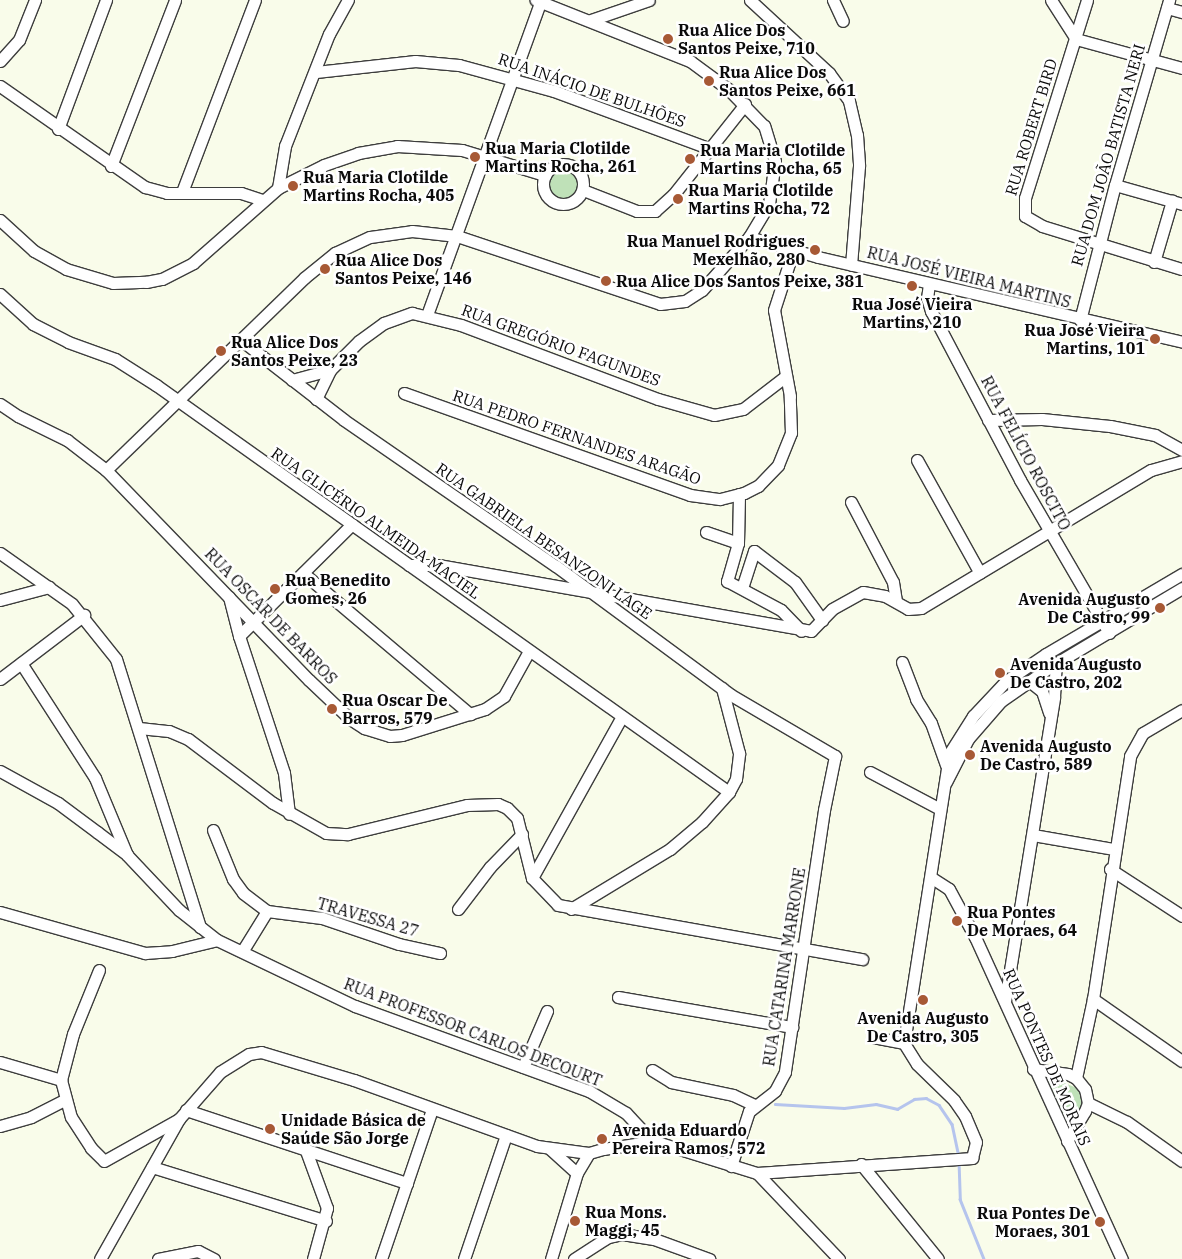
<!DOCTYPE html>
<meta charset="utf-8">
<style>
body{margin:0}
#map{position:relative;width:1182px;height:1259px;overflow:hidden;background:#f9fcea;font-family:"IBM Plex Serif",serif}
div>[style]{position:absolute}
[style*='--x']{left:calc(var(--x)*1px);top:calc(var(--y)*1px);width:calc(var(--w)*1px);rotate:calc(var(--a)*1deg)}
.green>*{inset:0;background:#bfe1b8}
.round{border-radius:50%}
.stream>*{height:2.5px;margin:-1.25px;padding:0 1.25px;transform-origin:1.25px;border-radius:1.25px;background:#b5c4ed}
.roads{filter:drop-shadow(1px 0 #3d3d3d) drop-shadow(-1px 0 #3d3d3d) drop-shadow(0 1px #3d3d3d) drop-shadow(0 -1px #3d3d3d)}
.minor>*{height:11px;margin:-5.5px;padding:0 5.5px;transform-origin:5.5px;border-radius:5.5px;background:#fff}
.minor>.ring{margin:-5.5px;padding:0;box-sizing:content-box;background:none;border:11px solid #fff;border-radius:50%}
.dots>*{width:14px;height:14px;translate:-50% -50%;box-sizing:border-box;border:2px solid #fff;border-radius:50%}
span{translate:-50% -50%;white-space:nowrap;text-align:center;line-height:1.15;-webkit-text-stroke:5px #fff;paint-order:stroke}
.poi-label{font-size:16px;color:#0a0a0a;font-weight:700}
.left{translate:0 -50%;text-align:left}
.right{translate:-100% -50%;text-align:right}
.street-label{font-size:16px;color:#0a0a0a}
</style>
<div id="map">
<div class="green">
<i class="round" style="left:548px;top:169px;width:30px;height:30px"></i>
<i style="clip-path:polygon(1055px 1079px,1079px 1089px,1083px 1109px,1069px 1129px,1046px 1082px)"></i>
</div>
<div class="stream">
<i style="--x:775;--y:1104;--w:69;--a:3.3"></i>
<i style="--x:844;--y:1108;--w:32;--a:-7"></i>
<i style="--x:876;--y:1104;--w:22;--a:13"></i>
<i style="--x:897;--y:1109;--w:20;--a:-30"></i>
<i style="--x:914;--y:1099;--w:12;--a:-5"></i>
<i style="--x:926;--y:1098;--w:15;--a:28"></i>
<i style="--x:939;--y:1105;--w:23;--a:56"></i>
<i style="--x:952;--y:1124;--w:33;--a:78"></i>
<i style="--x:959;--y:1161;--w:38;--a:88"></i>
<i style="--x:960;--y:1199;--w:65;--a:68.2"></i>
</div>
<div class="roads">
<div class="minor">
<i style="--x:750;--y:0;--w:108;--a:42.7"></i>
<i style="--x:829;--y:73;--w:34;--a:54"></i>
<i style="--x:849;--y:101;--w:35;--a:77"></i>
<i style="--x:857;--y:135;--w:31;--a:86"></i>
<i style="--x:859;--y:166;--w:99;--a:94.6"></i>
<i style="--x:833;--y:0;--w:23;--a:65"></i>
<i style="--x:1051;--y:0;--w:46;--a:57.3"></i>
<i style="--x:1076;--y:39;--w:110;--a:15.3"></i>
<i style="--x:1087;--y:0;--w:207;--a:107.4"></i>
<i style="--x:1025;--y:198;--w:18;--a:90"></i>
<i style="--x:1025;--y:216;--w:20;--a:30"></i>
<i style="--x:1042;--y:226;--w:146;--a:17.1"></i>
<i style="--x:1167;--y:8;--w:16;--a:15"></i>
<i style="--x:591;--y:20;--w:61;--a:-19"></i>
<i style="--x:0;--y:61;--w:28;--a:-48"></i>
<i style="--x:19;--y:40;--w:43;--a:-68.2"></i>
<i style="--x:316;--y:72;--w:100;--a:-6.3"></i>
<i style="--x:415;--y:61;--w:44;--a:5.2"></i>
<i style="--x:459;--y:65;--w:98;--a:15.3"></i>
<i style="--x:554;--y:91;--w:164;--a:20.3"></i>
<i style="--x:0;--y:86;--w:177;--a:34.9"></i>
<i style="--x:145;--y:187;--w:23;--a:15"></i>
<i style="--x:167;--y:193;--w:74;--a:0"></i>
<i style="--x:241;--y:193;--w:23;--a:18"></i>
<i style="--x:58;--y:129;--w:138;--a:-69.6"></i>
<i class="ring" style="left:543px;top:164px;width:29px;height:29px"></i>
<i style="--x:111;--y:166;--w:178;--a:-68.9"></i>
<i style="--x:1115;--y:185;--w:70;--a:15.8"></i>
<i style="--x:278;--y:188;--w:43;--a:-80.5"></i>
<i style="--x:285;--y:146;--w:120;--a:-68.6"></i>
<i style="--x:329;--y:34;--w:39;--a:-61"></i>
<i style="--x:583;--y:190;--w:58;--a:21.3"></i>
<i style="--x:637;--y:211;--w:18;--a:0"></i>
<i style="--x:655;--y:211;--w:24;--a:-42"></i>
<i style="--x:673;--y:195;--w:116;--a:-51.6"></i>
<i style="--x:182;--y:192;--w:205;--a:-69.2"></i>
<i style="--x:0;--y:220;--w:46;--a:42.4"></i>
<i style="--x:34;--y:251;--w:37;--a:29"></i>
<i style="--x:66;--y:269;--w:49;--a:16.6"></i>
<i style="--x:113;--y:283;--w:33;--a:-2"></i>
<i style="--x:146;--y:282;--w:16;--a:-11"></i>
<i style="--x:162;--y:279;--w:35;--a:-27"></i>
<i style="--x:193;--y:263;--w:113;--a:-41.4"></i>
<i style="--x:278;--y:188;--w:51;--a:-26.6"></i>
<i style="--x:324;--y:165;--w:36;--a:-19"></i>
<i style="--x:358;--y:153;--w:40;--a:-10"></i>
<i style="--x:397;--y:146;--w:65;--a:3.5"></i>
<i style="--x:462;--y:150;--w:87;--a:16.8"></i>
<i style="--x:749;--y:237;--w:72;--a:16.2"></i>
<i style="--x:818;--y:257;--w:374;--a:13.1"></i>
<i style="--x:1154;--y:262;--w:64;--a:-73.6"></i>
<i style="--x:929;--y:284;--w:14;--a:98"></i>
<i style="--x:927;--y:298;--w:14;--a:73"></i>
<i style="--x:931;--y:311;--w:191;--a:62.2"></i>
<i style="--x:1020;--y:480;--w:177;--a:59.8"></i>
<i style="--x:0;--y:294;--w:45;--a:42.3"></i>
<i style="--x:33;--y:324;--w:39;--a:27"></i>
<i style="--x:68;--y:342;--w:50;--a:19.9"></i>
<i style="--x:115;--y:359;--w:49;--a:32.4"></i>
<i style="--x:156;--y:385;--w:703;--a:35.39"></i>
<i style="--x:427;--y:315;--w:333;--a:-70.1"></i>
<i style="--x:1080;--y:320;--w:139;--a:-75.5"></i>
<i style="--x:1115;--y:185;--w:193;--a:-73.7"></i>
<i style="--x:241;--y:340;--w:130;--a:37.8"></i>
<i style="--x:344;--y:420;--w:257;--a:34.6"></i>
<i style="--x:556;--y:566;--w:217;--a:36.4"></i>
<i style="--x:731;--y:695;--w:121;--a:30.4"></i>
<i style="--x:835;--y:756;--w:55;--a:101.5"></i>
<i style="--x:824;--y:810;--w:265;--a:98.5"></i>
<i style="--x:785;--y:1072;--w:21;--a:118"></i>
<i style="--x:775;--y:1091;--w:33;--a:142"></i>
<i style="--x:749;--y:1111;--w:58;--a:108.1"></i>
<i style="--x:292;--y:380;--w:39;--a:-15"></i>
<i style="--x:404;--y:393;--w:304;--a:19.6"></i>
<i style="--x:690;--y:495;--w:30;--a:8"></i>
<i style="--x:720;--y:499;--w:25;--a:-14"></i>
<i style="--x:744;--y:493;--w:16;--a:-27"></i>
<i style="--x:758;--y:486;--w:29;--a:-46"></i>
<i style="--x:778;--y:465;--w:35;--a:-68"></i>
<i style="--x:791;--y:433;--w:37;--a:-92"></i>
<i style="--x:790;--y:396;--w:87;--a:-100.5"></i>
<i style="--x:774;--y:310;--w:62;--a:-72.1"></i>
<i style="--x:316;--y:399;--w:32;--a:-64"></i>
<i style="--x:330;--y:370;--w:41;--a:-45"></i>
<i style="--x:359;--y:341;--w:31;--a:-36"></i>
<i style="--x:384;--y:323;--w:30;--a:-20"></i>
<i style="--x:412;--y:313;--w:50;--a:13.8"></i>
<i style="--x:461;--y:325;--w:210;--a:20.6"></i>
<i style="--x:658;--y:399;--w:58;--a:15.9"></i>
<i style="--x:714;--y:415;--w:30;--a:-12"></i>
<i style="--x:743;--y:409;--w:54;--a:-37.5"></i>
<i style="--x:0;--y:404;--w:22;--a:34"></i>
<i style="--x:18;--y:416;--w:55;--a:26.1"></i>
<i style="--x:67;--y:440;--w:49;--a:37.6"></i>
<i style="--x:106;--y:470;--w:292;--a:46"></i>
<i style="--x:309;--y:680;--w:57;--a:43.6"></i>
<i style="--x:350;--y:719;--w:17;--a:33"></i>
<i style="--x:364;--y:728;--w:27;--a:17"></i>
<i style="--x:390;--y:736;--w:12;--a:-5"></i>
<i style="--x:402;--y:735;--w:87;--a:-17.4"></i>
<i style="--x:485;--y:709;--w:23;--a:-34"></i>
<i style="--x:504;--y:696;--w:51;--a:-60.9"></i>
<i style="--x:988;--y:420;--w:54;--a:-1.1"></i>
<i style="--x:1042;--y:419;--w:68;--a:5.9"></i>
<i style="--x:1110;--y:426;--w:46;--a:11.3"></i>
<i style="--x:1155;--y:435;--w:31;--a:29"></i>
<i style="--x:917;--y:460;--w:129;--a:60.9"></i>
<i style="--x:106;--y:470;--w:276;--a:-44.1"></i>
<i style="--x:304;--y:278;--w:40;--a:-39"></i>
<i style="--x:335;--y:253;--w:38;--a:-25"></i>
<i style="--x:370;--y:237;--w:42;--a:-8.1"></i>
<i style="--x:412;--y:231;--w:45;--a:6.3"></i>
<i style="--x:457;--y:236;--w:214;--a:18.5"></i>
<i style="--x:660;--y:304;--w:25;--a:-7"></i>
<i style="--x:685;--y:301;--w:20;--a:-33"></i>
<i style="--x:702;--y:290;--w:71;--a:-48.4"></i>
<i style="--x:749;--y:237;--w:39;--a:-59"></i>
<i style="--x:769;--y:204;--w:43;--a:-82.1"></i>
<i style="--x:775;--y:161;--w:37;--a:-107"></i>
<i style="--x:764;--y:126;--w:52;--a:-134.2"></i>
<i style="--x:728;--y:89;--w:47;--a:-143.6"></i>
<i style="--x:690;--y:61;--w:166;--a:-158.4"></i>
<i style="--x:851;--y:502;--w:90;--a:62.3"></i>
<i style="--x:893;--y:582;--w:18;--a:81"></i>
<i style="--x:706;--y:532;--w:34;--a:19"></i>
<i style="--x:738;--y:543;--w:40;--a:106"></i>
<i style="--x:727;--y:581;--w:61;--a:28.2"></i>
<i style="--x:781;--y:610;--w:29;--a:46"></i>
<i style="--x:738;--y:543;--w:49;--a:-88.8"></i>
<i style="--x:0;--y:553;--w:88;--a:35.3"></i>
<i style="--x:72;--y:604;--w:70;--a:51.3"></i>
<i style="--x:116;--y:659;--w:281;--a:72.6"></i>
<i style="--x:409;--y:565;--w:29;--a:0"></i>
<i style="--x:438;--y:565;--w:379;--a:10"></i>
<i style="--x:811;--y:631;--w:30;--a:-46"></i>
<i style="--x:832;--y:609;--w:35;--a:-29"></i>
<i style="--x:863;--y:592;--w:22;--a:10"></i>
<i style="--x:885;--y:596;--w:26;--a:29"></i>
<i style="--x:908;--y:609;--w:13;--a:-4"></i>
<i style="--x:921;--y:608;--w:268;--a:-31"></i>
<i style="--x:1151;--y:470;--w:32;--a:-16"></i>
<i style="--x:303;--y:573;--w:219;--a:40.2"></i>
<i style="--x:742;--y:588;--w:39;--a:-72"></i>
<i style="--x:754;--y:551;--w:51;--a:37.1"></i>
<i style="--x:795;--y:582;--w:47;--a:54.6"></i>
<i style="--x:229;--y:597;--w:40;--a:75.6"></i>
<i style="--x:239;--y:636;--w:144;--a:71.8"></i>
<i style="--x:284;--y:773;--w:41;--a:83"></i>
<i style="--x:0;--y:600;--w:51;--a:-14.9"></i>
<i style="--x:239;--y:636;--w:159;--a:-44.7"></i>
<i style="--x:902;--y:662;--w:40;--a:69"></i>
<i style="--x:916;--y:699;--w:28;--a:58"></i>
<i style="--x:931;--y:723;--w:45;--a:70.3"></i>
<i style="--x:21;--y:663;--w:137;--a:57.2"></i>
<i style="--x:95;--y:778;--w:83;--a:67.4"></i>
<i style="--x:0;--y:679;--w:106;--a:-37.3"></i>
<i style="--x:1029;--y:681;--w:16;--a:38"></i>
<i style="--x:1042;--y:691;--w:23;--a:72"></i>
<i style="--x:139;--y:728;--w:30;--a:6"></i>
<i style="--x:169;--y:731;--w:21;--a:23"></i>
<i style="--x:188;--y:739;--w:106;--a:37"></i>
<i style="--x:273;--y:803;--w:61;--a:29.5"></i>
<i style="--x:326;--y:833;--w:22;--a:3"></i>
<i style="--x:348;--y:834;--w:122;--a:-13.7"></i>
<i style="--x:467;--y:805;--w:31;--a:-2"></i>
<i style="--x:498;--y:804;--w:10;--a:24"></i>
<i style="--x:507;--y:808;--w:14;--a:45"></i>
<i style="--x:517;--y:818;--w:62;--a:76"></i>
<i style="--x:532;--y:878;--w:37;--a:46"></i>
<i style="--x:558;--y:905;--w:309;--a:10.1"></i>
<i style="--x:0;--y:771;--w:66;--a:28.9"></i>
<i style="--x:58;--y:803;--w:49;--a:36.6"></i>
<i style="--x:97;--y:832;--w:38;--a:37"></i>
<i style="--x:127;--y:855;--w:76;--a:46.6"></i>
<i style="--x:179;--y:910;--w:48;--a:38.3"></i>
<i style="--x:217;--y:940;--w:153;--a:25.6"></i>
<i style="--x:355;--y:1006;--w:249;--a:20"></i>
<i style="--x:589;--y:1091;--w:43;--a:30.7"></i>
<i style="--x:626;--y:1113;--w:40;--a:47"></i>
<i style="--x:870;--y:772;--w:79;--a:27.9"></i>
<i style="--x:946;--y:782;--w:48;--a:-62.9"></i>
<i style="--x:968;--y:739;--w:50;--a:-49"></i>
<i style="--x:1001;--y:701;--w:60;--a:-34.8"></i>
<i style="--x:1050;--y:667;--w:154;--a:-30.9"></i>
<i style="--x:213;--y:830;--w:53;--a:67.8"></i>
<i style="--x:233;--y:879;--w:17;--a:54"></i>
<i style="--x:243;--y:893;--w:30;--a:37"></i>
<i style="--x:267;--y:911;--w:55;--a:7.3"></i>
<i style="--x:322;--y:918;--w:81;--a:18.7"></i>
<i style="--x:399;--y:944;--w:42;--a:12.4"></i>
<i style="--x:1033;--y:835;--w:81;--a:9.9"></i>
<i style="--x:1110;--y:869;--w:86;--a:33.1"></i>
<i style="--x:532;--y:878;--w:185;--a:-60.9"></i>
<i style="--x:932;--y:878;--w:20;--a:33"></i>
<i style="--x:949;--y:889;--w:55;--a:61.6"></i>
<i style="--x:975;--y:937;--w:354;--a:65.5"></i>
<i style="--x:458;--y:909;--w:53;--a:-52.7"></i>
<i style="--x:490;--y:867;--w:46;--a:-45.9"></i>
<i style="--x:571;--y:909;--w:116;--a:-31.2"></i>
<i style="--x:670;--y:849;--w:42;--a:-40.2"></i>
<i style="--x:702;--y:822;--w:40;--a:-48"></i>
<i style="--x:729;--y:792;--w:15;--a:-62"></i>
<i style="--x:736;--y:779;--w:26;--a:-83"></i>
<i style="--x:739;--y:753;--w:67;--a:-104.7"></i>
<i style="--x:0;--y:912;--w:151;--a:15.8"></i>
<i style="--x:145;--y:953;--w:27;--a:-4"></i>
<i style="--x:172;--y:951;--w:46;--a:-13.7"></i>
<i style="--x:243;--y:950;--w:46;--a:-58.4"></i>
<i style="--x:99;--y:970;--w:69;--a:112.1"></i>
<i style="--x:73;--y:1034;--w:48;--a:104.6"></i>
<i style="--x:61;--y:1080;--w:38;--a:75"></i>
<i style="--x:71;--y:1117;--w:37;--a:57"></i>
<i style="--x:91;--y:1148;--w:18;--a:45"></i>
<i style="--x:104;--y:1161;--w:86;--a:-29.2"></i>
<i style="--x:179;--y:1119;--w:62;--a:-48.9"></i>
<i style="--x:220;--y:1072;--w:34;--a:-32"></i>
<i style="--x:249;--y:1054;--w:12;--a:-9"></i>
<i style="--x:261;--y:1052;--w:97;--a:16.8"></i>
<i style="--x:354;--y:1080;--w:195;--a:19.8"></i>
<i style="--x:537;--y:1146;--w:52;--a:7.7"></i>
<i style="--x:618;--y:997;--w:177;--a:9.8"></i>
<i style="--x:1093;--y:999;--w:108;--a:34.9"></i>
<i style="--x:1005;--y:1001;--w:308;--a:-80.8"></i>
<i style="--x:1054;--y:697;--w:33;--a:-87"></i>
<i style="--x:873;--y:1037;--w:32;--a:11"></i>
<i style="--x:0;--y:1062;--w:64;--a:16.4"></i>
<i style="--x:523;--y:1067;--w:61;--a:-66.8"></i>
<i style="--x:1033;--y:1069;--w:35;--a:8"></i>
<i style="--x:1068;--y:1074;--w:9;--a:27"></i>
<i style="--x:1076;--y:1078;--w:14;--a:51"></i>
<i style="--x:1085;--y:1089;--w:14;--a:78"></i>
<i style="--x:1088;--y:1103;--w:9;--a:111"></i>
<i style="--x:1085;--y:1111;--w:35;--a:121"></i>
<i style="--x:652;--y:1070;--w:22;--a:32"></i>
<i style="--x:671;--y:1082;--w:63;--a:11.8"></i>
<i style="--x:733;--y:1095;--w:23;--a:25"></i>
<i style="--x:1076;--y:1078;--w:81;--a:-77.9"></i>
<i style="--x:1093;--y:999;--w:246;--a:-81.3"></i>
<i style="--x:1130;--y:756;--w:26;--a:-61"></i>
<i style="--x:1143;--y:733;--w:45;--a:-30.5"></i>
<i style="--x:1088;--y:1103;--w:43;--a:26"></i>
<i style="--x:1127;--y:1122;--w:67;--a:35.3"></i>
<i style="--x:186;--y:1110;--w:233;--a:18.3"></i>
<i style="--x:0;--y:1126;--w:32;--a:-16"></i>
<i style="--x:31;--y:1117;--w:37;--a:-27"></i>
<i style="--x:305;--y:1148;--w:64;--a:69.9"></i>
<i style="--x:327;--y:1208;--w:53;--a:105.4"></i>
<i style="--x:550;--y:1149;--w:36;--a:42"></i>
<i style="--x:861;--y:1164;--w:122;--a:51"></i>
<i style="--x:152;--y:1167;--w:182;--a:17.2"></i>
<i style="--x:757;--y:1173;--w:119;--a:46.4"></i>
<i style="--x:100;--y:1259;--w:161;--a:-60.6"></i>
<i style="--x:158;--y:1259;--w:41;--a:-11.3"></i>
<i style="--x:198;--y:1251;--w:18;--a:27"></i>
<i style="--x:381;--y:1259;--w:158;--a:-71.2"></i>
<i style="--x:464;--y:1259;--w:131;--a:-71.3"></i>
<i style="--x:551;--y:1259;--w:90;--a:-73.2"></i>
<i style="--x:577;--y:1173;--w:23;--a:-59"></i>
<i style="--x:589;--y:1153;--w:15;--a:-16"></i>
<i style="--x:603;--y:1149;--w:36;--a:-9"></i>
<i style="--x:639;--y:1143;--w:21;--a:0"></i>
<i style="--x:660;--y:1143;--w:102;--a:17.2"></i>
<i style="--x:757;--y:1173;--w:216;--a:-4"></i>
<i style="--x:972;--y:1158;--w:16;--a:-76"></i>
<i style="--x:976;--y:1142;--w:28;--a:-113"></i>
<i style="--x:965;--y:1116;--w:19;--a:-125"></i>
<i style="--x:954;--y:1100;--w:52;--a:-135.8"></i>
<i style="--x:917;--y:1064;--w:25;--a:-122"></i>
<i style="--x:904;--y:1043;--w:292;--a:-81.1"></i>
<i style="--x:949;--y:754;--w:45;--a:-57.7"></i>
<i style="--x:973;--y:716;--w:48;--a:-46.7"></i>
<i style="--x:1006;--y:681;--w:48;--a:-34"></i>
<i style="--x:1046;--y:654;--w:158;--a:-30.5"></i>
<i style="--x:574;--y:1259;--w:40;--a:-32.9"></i>
<i style="--x:608;--y:1237;--w:14;--a:-12"></i>
<i style="--x:622;--y:1234;--w:32;--a:9"></i>
<i style="--x:654;--y:1239;--w:59;--a:20"></i>
</div>
</div>
<div class="dots">
<i style="left:668px;top:39px;background:#a75935"></i>
<i style="left:709px;top:81px;background:#a75935"></i>
<i style="left:475px;top:157px;background:#a75935"></i>
<i style="left:690px;top:159px;background:#a75935"></i>
<i style="left:293px;top:186px;background:#a75935"></i>
<i style="left:678px;top:199px;background:#a75935"></i>
<i style="left:815px;top:250px;background:#a75935"></i>
<i style="left:325px;top:269px;background:#a75935"></i>
<i style="left:606px;top:281px;background:#a75935"></i>
<i style="left:912px;top:286px;background:#a75935"></i>
<i style="left:1155px;top:339px;background:#a75935"></i>
<i style="left:221px;top:351px;background:#a75935"></i>
<i style="left:275px;top:589px;background:#a75935"></i>
<i style="left:1160px;top:608px;background:#a75935"></i>
<i style="left:1000px;top:673px;background:#a75935"></i>
<i style="left:332px;top:709px;background:#a75935"></i>
<i style="left:970px;top:755px;background:#a75935"></i>
<i style="left:957px;top:921px;background:#a75935"></i>
<i style="left:923px;top:1000px;background:#a75935"></i>
<i style="left:270px;top:1129px;background:#a75935"></i>
<i style="left:602px;top:1139px;background:#a75935"></i>
<i style="left:575px;top:1221px;background:#a75935"></i>
<i style="left:1100px;top:1222px;background:#a75935"></i>
</div>
<div class="poi-label">
<span class="left" style="left:678px;top:39px">Rua Alice Dos<br>Santos Peixe, 710</span>
<span class="left" style="left:719px;top:81px">Rua Alice Dos<br>Santos Peixe, 661</span>
<span class="left" style="left:485px;top:157px">Rua Maria Clotilde<br>Martins Rocha, 261</span>
<span class="left" style="left:700px;top:159px">Rua Maria Clotilde<br>Martins Rocha, 65</span>
<span class="left" style="left:303px;top:186px">Rua Maria Clotilde<br>Martins Rocha, 405</span>
<span class="left" style="left:688px;top:199px">Rua Maria Clotilde<br>Martins Rocha, 72</span>
<span class="right" style="left:805px;top:250px">Rua Manuel Rodrigues<br>Mexelhão, 280</span>
<span class="left" style="left:335px;top:269px">Rua Alice Dos<br>Santos Peixe, 146</span>
<span class="left" style="left:616px;top:281px">Rua Alice Dos Santos Peixe, 381</span>
<span style="left:912px;top:313px">Rua José Vieira<br>Martins, 210</span>
<span class="right" style="left:1145px;top:339px">Rua José Vieira<br>Martins, 101</span>
<span class="left" style="left:231px;top:351px">Rua Alice Dos<br>Santos Peixe, 23</span>
<span class="left" style="left:285px;top:589px">Rua Benedito<br>Gomes, 26</span>
<span class="right" style="left:1150px;top:608px">Avenida Augusto<br>De Castro, 99</span>
<span class="left" style="left:1010px;top:673px">Avenida Augusto<br>De Castro, 202</span>
<span class="left" style="left:342px;top:709px">Rua Oscar De<br>Barros, 579</span>
<span class="left" style="left:980px;top:755px">Avenida Augusto<br>De Castro, 589</span>
<span class="left" style="left:967px;top:921px">Rua Pontes<br>De Moraes, 64</span>
<span style="left:923px;top:1027px">Avenida Augusto<br>De Castro, 305</span>
<span class="left" style="left:281px;top:1129px">Unidade Básica de<br>Saúde São Jorge</span>
<span class="left" style="left:612px;top:1139px">Avenida Eduardo<br>Pereira Ramos, 572</span>
<span class="left" style="left:585px;top:1221px">Rua Mons.<br>Maggi, 45</span>
<span class="right" style="left:1090px;top:1222px">Rua Pontes De<br>Moraes, 301</span>
</div>
<div class="street-label">
<span style="left:592px;top:90px;rotate:19deg">RUA INÁCIO DE BULHÕES</span>
<span style="left:1031px;top:127px;rotate:-73deg">RUA ROBERT BIRD</span>
<span style="left:1108px;top:155px;rotate:-74deg">RUA DOM JOÃO BATISTA NERI</span>
<span style="left:969px;top:277px;rotate:14deg">RUA JOSÉ VIEIRA MARTINS</span>
<span style="left:561px;top:345px;rotate:20deg">RUA GREGÓRIO FAGUNDES</span>
<span style="left:577px;top:437px;rotate:19deg">RUA PEDRO FERNANDES ARAGÃO</span>
<span style="left:1026px;top:453px;rotate:62deg">RUA FELÍCIO ROSCITO</span>
<span style="left:376px;top:523px;rotate:35deg">RUA GLICÉRIO ALMEIDA MACIEL</span>
<span style="left:544px;top:541px;rotate:35deg">RUA GABRIELA BESANZONI LAGE</span>
<span style="left:271px;top:616px;rotate:46deg">RUA OSCAR DE BARROS</span>
<span style="left:368px;top:917px;rotate:16deg">TRAVESSA 27</span>
<span style="left:784px;top:967px;rotate:-81deg">RUA CATARINA MARRONE</span>
<span style="left:473px;top:1032px;rotate:21deg">RUA PROFESSOR CARLOS DECOURT</span>
<span style="left:1047px;top:1057px;rotate:66deg">RUA PONTES DE MORAIS</span>
</div>
</div>
